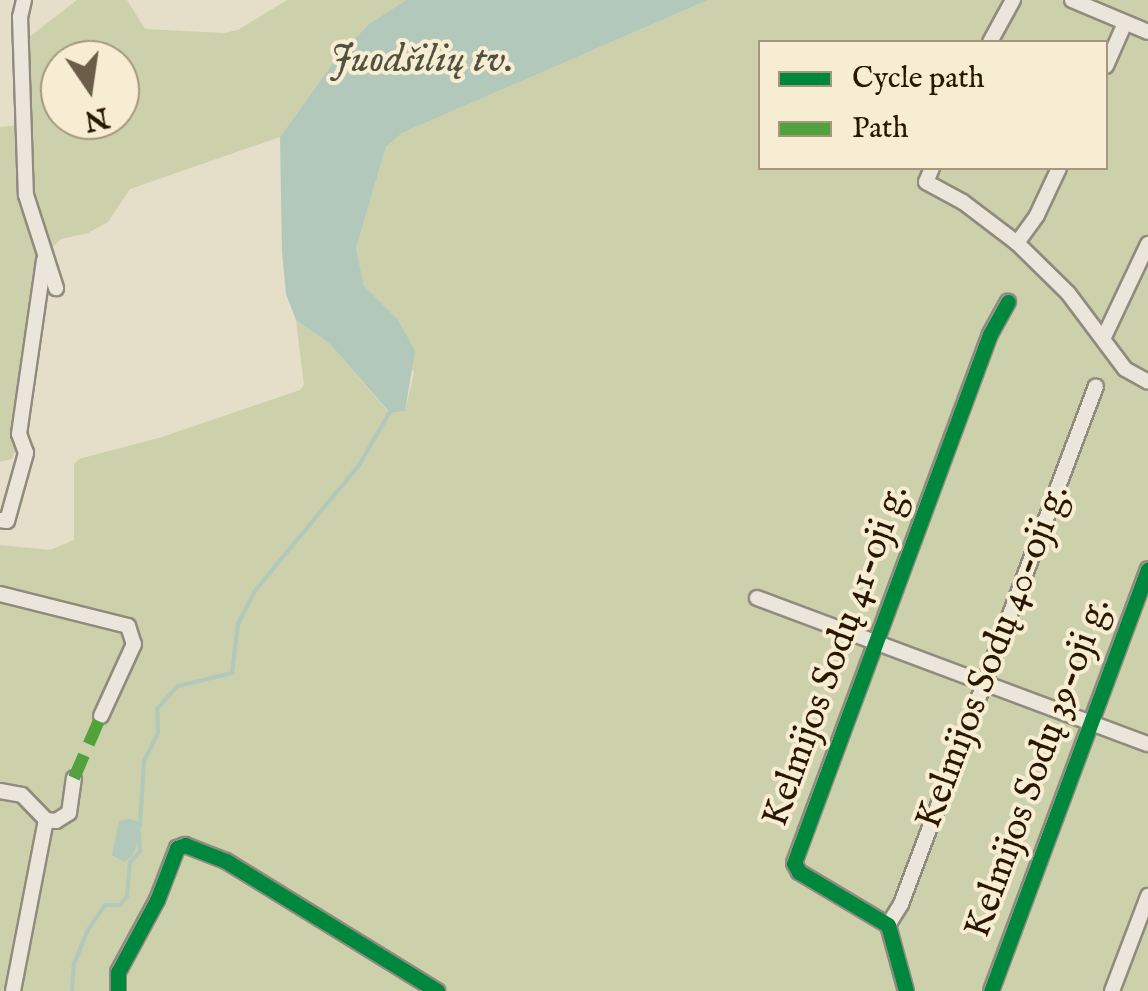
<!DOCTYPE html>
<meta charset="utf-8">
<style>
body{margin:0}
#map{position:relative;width:1148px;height:991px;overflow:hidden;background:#e5dec9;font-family:"IM FELL English",serif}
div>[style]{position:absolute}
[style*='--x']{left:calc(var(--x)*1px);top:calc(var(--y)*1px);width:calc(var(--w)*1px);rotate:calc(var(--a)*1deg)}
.green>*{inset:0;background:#ccd0ab}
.water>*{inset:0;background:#b2c8bb}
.stream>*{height:4px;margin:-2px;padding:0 2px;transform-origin:2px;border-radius:2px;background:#b2c8bb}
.roads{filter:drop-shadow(2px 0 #918b7d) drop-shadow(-2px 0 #918b7d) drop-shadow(0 2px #918b7d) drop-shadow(0 -2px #918b7d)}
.minor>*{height:14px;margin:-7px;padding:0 7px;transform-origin:7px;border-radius:7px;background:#eae6dc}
.quiet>*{height:12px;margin-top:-6px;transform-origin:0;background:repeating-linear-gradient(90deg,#51a13d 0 25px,transparent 0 37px)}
.cycleway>*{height:15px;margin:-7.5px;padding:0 7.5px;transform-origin:7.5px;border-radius:7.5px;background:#00873e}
span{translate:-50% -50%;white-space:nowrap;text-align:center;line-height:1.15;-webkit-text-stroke:8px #f7edd3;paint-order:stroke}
.street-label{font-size:38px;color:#291702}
.water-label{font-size:40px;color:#515141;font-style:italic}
.legend{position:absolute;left:758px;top:40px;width:350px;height:130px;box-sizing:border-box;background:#f7edd3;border:2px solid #a5977f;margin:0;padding:12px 18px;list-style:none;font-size:30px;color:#291702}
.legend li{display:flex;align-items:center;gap:20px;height:50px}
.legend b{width:50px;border:2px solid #a5977f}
.north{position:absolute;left:40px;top:40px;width:100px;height:100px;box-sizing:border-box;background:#f7edd3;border:2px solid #a5977f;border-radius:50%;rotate:167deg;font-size:28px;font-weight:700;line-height:40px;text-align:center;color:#291702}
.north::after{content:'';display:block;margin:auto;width:35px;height:45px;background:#6b5d48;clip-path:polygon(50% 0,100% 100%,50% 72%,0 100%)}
</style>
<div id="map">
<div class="green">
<i style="clip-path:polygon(evenodd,77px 0,127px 0,145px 29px,224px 33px,238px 30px,287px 0,406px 0,369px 24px,338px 56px,280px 137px,130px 189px,108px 222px,88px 233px,61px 239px,45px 254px,16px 449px,12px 459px,0 462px,0 127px,31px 124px,28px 38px,77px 0,60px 60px,120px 60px,120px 120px,60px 120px,60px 60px)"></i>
<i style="clip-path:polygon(evenodd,708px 0,1148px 0,1148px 991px,0 991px,0 545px,50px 550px,74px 540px,74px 464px,79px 459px,162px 437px,300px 390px,304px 385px,296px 320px,330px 344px,389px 413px,405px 411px,414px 373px,364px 286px,356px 248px,386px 147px,402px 133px,708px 0,760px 42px,1106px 42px,1106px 168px,760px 168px,760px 42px)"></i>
</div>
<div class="water">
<i style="clip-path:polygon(406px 0,708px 0,402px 133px,386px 147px,356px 248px,364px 286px,398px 320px,415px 351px,405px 411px,390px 413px,330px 344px,296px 320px,286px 294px,282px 252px,280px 137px,338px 56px,369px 24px)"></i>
<i style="clip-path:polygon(130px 819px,140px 822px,141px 834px,132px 856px,124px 862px,112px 855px,119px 821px)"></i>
</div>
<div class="stream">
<i style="--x:140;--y:825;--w:64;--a:-86.4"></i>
<i style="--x:144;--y:761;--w:31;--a:-63"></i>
<i style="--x:158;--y:733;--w:24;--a:-92"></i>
<i style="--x:157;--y:709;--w:31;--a:-48"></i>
<i style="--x:178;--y:686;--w:56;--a:-13.5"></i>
<i style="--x:232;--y:673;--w:49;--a:-83"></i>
<i style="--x:238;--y:624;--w:36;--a:-63"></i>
<i style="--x:254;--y:592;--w:165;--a:-50.4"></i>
<i style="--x:359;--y:465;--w:61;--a:-59.7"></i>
<i style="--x:72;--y:991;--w:27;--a:-86"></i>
<i style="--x:74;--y:964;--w:37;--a:-68"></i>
<i style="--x:88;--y:930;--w:30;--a:-56"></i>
<i style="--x:105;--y:905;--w:15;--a:0"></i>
<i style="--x:120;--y:905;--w:11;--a:-52"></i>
<i style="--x:127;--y:896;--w:33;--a:-85"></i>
<i style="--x:130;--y:863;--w:16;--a:-50"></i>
<i style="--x:140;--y:851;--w:17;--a:-93"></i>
</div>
<div class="roads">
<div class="minor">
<i style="--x:24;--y:0;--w:17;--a:103"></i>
<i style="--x:20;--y:17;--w:178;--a:88.1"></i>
<i style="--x:26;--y:195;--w:98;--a:72.1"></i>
<i style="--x:1072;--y:0;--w:82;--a:22.8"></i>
<i style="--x:990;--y:42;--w:48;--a:-61.3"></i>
<i style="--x:1106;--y:66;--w:47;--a:-66.2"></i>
<i style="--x:932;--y:168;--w:15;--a:113"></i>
<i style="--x:926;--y:182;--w:42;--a:28.4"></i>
<i style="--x:963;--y:202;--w:68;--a:37.2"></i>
<i style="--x:1017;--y:243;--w:71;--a:44.4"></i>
<i style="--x:1068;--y:293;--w:95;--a:53.1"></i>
<i style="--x:1125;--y:369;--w:26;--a:29"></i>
<i style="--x:1017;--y:243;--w:34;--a:-54"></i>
<i style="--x:1037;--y:215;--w:52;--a:-64.9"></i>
<i style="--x:1104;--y:337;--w:103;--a:-64.7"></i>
<i style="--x:0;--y:520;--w:7;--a:8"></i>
<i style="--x:7;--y:521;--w:71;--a:-74.4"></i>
<i style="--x:26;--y:453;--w:20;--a:-110"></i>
<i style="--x:19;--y:434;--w:176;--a:-81.8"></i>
<i style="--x:0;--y:594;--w:132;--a:14"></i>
<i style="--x:128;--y:626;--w:19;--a:72"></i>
<i style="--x:134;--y:644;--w:79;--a:114.6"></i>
<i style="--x:757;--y:598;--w:417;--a:20.5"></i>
<i style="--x:0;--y:791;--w:22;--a:10"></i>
<i style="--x:22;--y:795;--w:35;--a:46"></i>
<i style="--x:46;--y:820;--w:10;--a:6"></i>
<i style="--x:56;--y:821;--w:15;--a:-32"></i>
<i style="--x:69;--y:813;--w:35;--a:-82"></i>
<i style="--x:888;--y:925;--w:25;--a:-58"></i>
<i style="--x:901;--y:904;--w:553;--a:-69.37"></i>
<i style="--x:13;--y:991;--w:174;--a:-79.1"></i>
<i style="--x:118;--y:991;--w:19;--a:-90"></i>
<i style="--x:118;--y:972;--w:82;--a:-61.6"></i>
<i style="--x:157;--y:900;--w:56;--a:-69"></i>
<i style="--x:177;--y:848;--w:9;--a:-21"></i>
<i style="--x:185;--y:845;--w:44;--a:21.3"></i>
<i style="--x:226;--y:861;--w:248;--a:31.6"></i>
<i style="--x:906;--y:991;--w:68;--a:-105.3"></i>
<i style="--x:888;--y:925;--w:104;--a:-149.2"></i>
<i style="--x:799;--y:872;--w:10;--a:-119"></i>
<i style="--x:794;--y:863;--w:564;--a:-69.67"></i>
<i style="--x:990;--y:334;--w:37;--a:-61"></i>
<i style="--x:991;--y:991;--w:450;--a:-69.6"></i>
<i style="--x:1112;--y:991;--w:102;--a:-69.2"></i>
</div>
</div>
<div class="quiet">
<i style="--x:74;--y:778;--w:68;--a:-66.5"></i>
</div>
<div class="cycleway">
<i style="--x:118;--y:991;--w:19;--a:-90"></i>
<i style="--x:118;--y:972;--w:82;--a:-61.6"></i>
<i style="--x:157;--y:900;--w:56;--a:-69"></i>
<i style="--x:177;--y:848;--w:9;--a:-21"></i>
<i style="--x:185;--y:845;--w:44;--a:21.3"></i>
<i style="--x:226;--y:861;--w:248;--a:31.6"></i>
<i style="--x:906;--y:991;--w:68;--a:-105.3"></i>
<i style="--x:888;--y:925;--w:104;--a:-149.2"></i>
<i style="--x:799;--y:872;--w:10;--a:-119"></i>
<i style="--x:794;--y:863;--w:564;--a:-69.67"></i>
<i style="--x:990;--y:334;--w:37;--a:-61"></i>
<i style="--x:991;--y:991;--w:450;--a:-69.6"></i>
</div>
<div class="street-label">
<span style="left:837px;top:656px;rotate:-70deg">Kelmijos Sodų 41-oji g.</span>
<span style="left:994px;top:657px;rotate:-69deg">Kelmijos Sodų 40-oji g.</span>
<span style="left:1039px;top:768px;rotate:-70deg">Kelmijos Sodų 39-oji g.</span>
</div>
<div class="water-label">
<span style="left:422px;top:61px">Juodšilių tv.</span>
</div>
<ul class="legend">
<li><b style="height:12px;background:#00873e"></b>Cycle path</li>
<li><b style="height:12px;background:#51a13d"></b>Path</li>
</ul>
<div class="north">N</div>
</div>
